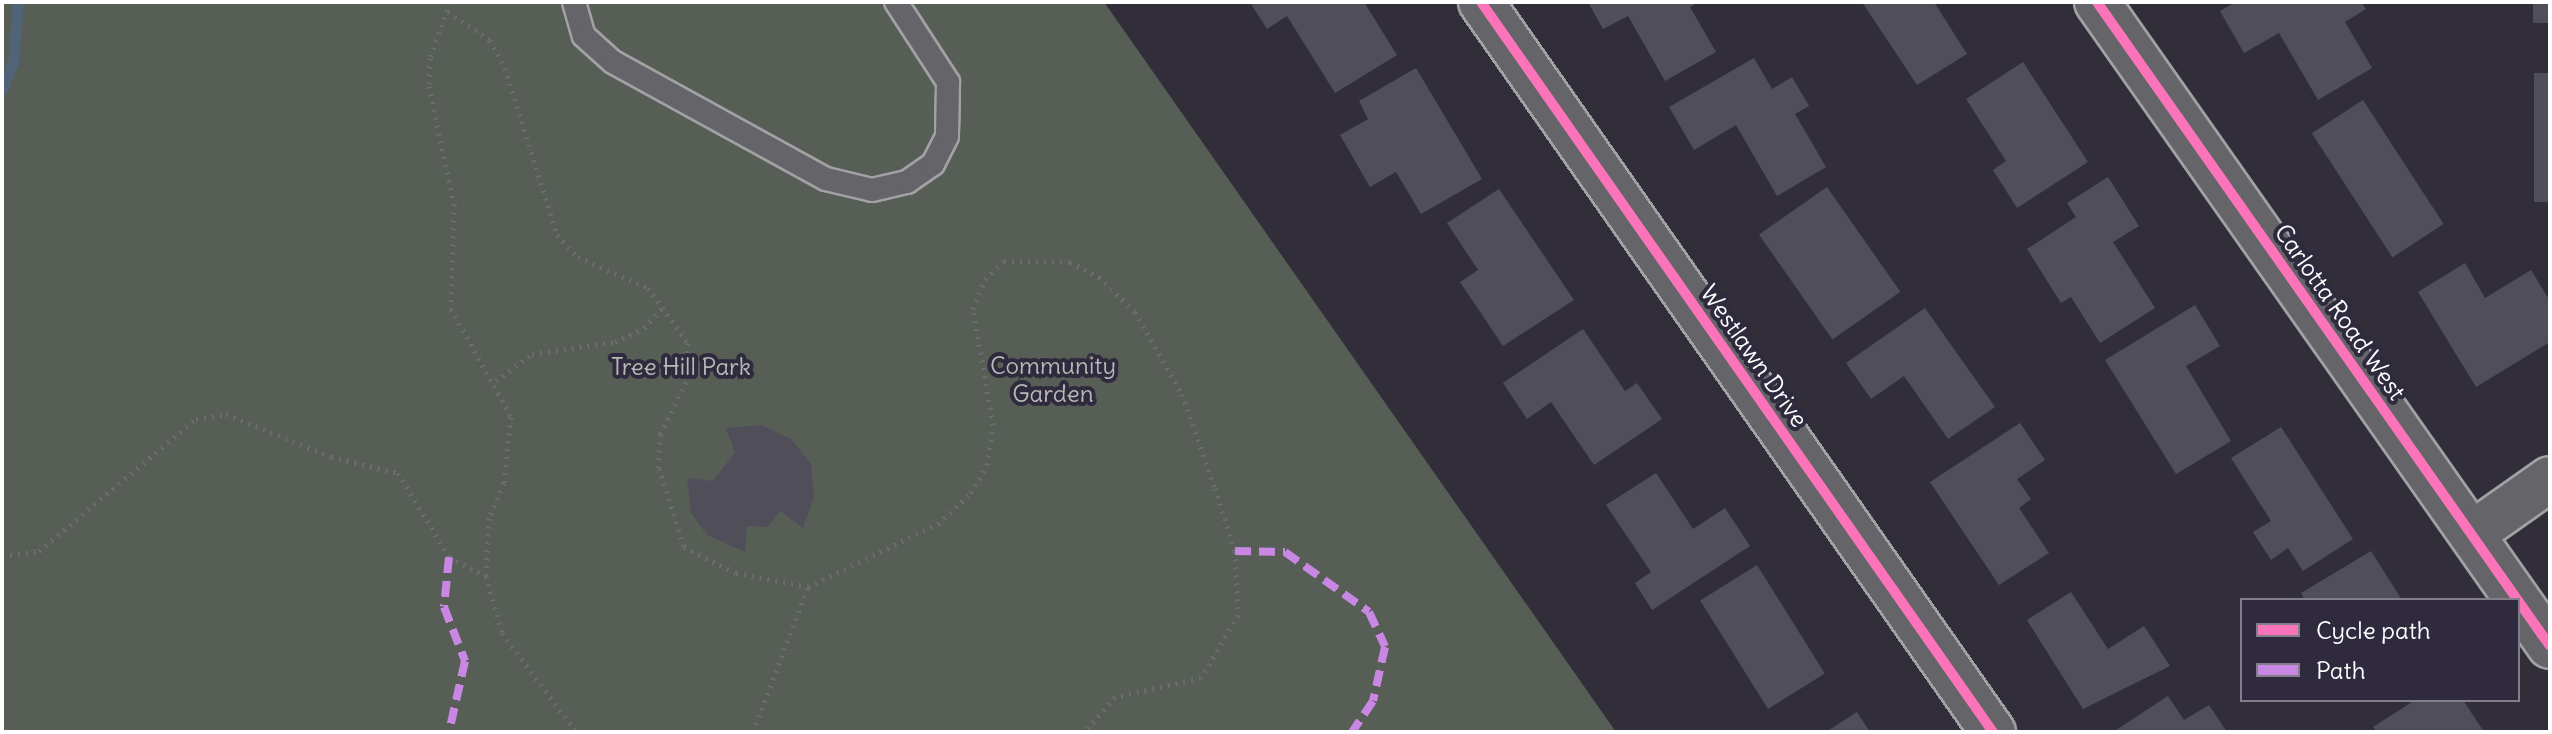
<!DOCTYPE html>
<style>
body{margin:0}
#map{position:relative;width:2552px;height:734px;overflow:hidden;background:#312e39;font-family:Delius,sans-serif}
div>[style]{position:absolute}
[style*='--x']{left:calc(var(--x)*1px);top:calc(var(--y)*1px);width:calc(var(--w)*1px);rotate:calc(var(--a)*1deg)}
.green>*{inset:0;background:#575e56}
.stream>*{height:11px;margin:-5.5px;padding:0 5.5px;transform-origin:5.5px;border-radius:5.5px;background:#4f6477}
.building>*{inset:0;background:#504f59;transform-origin:0 0}
.path>*{height:5px;margin-top:-2.5px;transform-origin:0;background:repeating-linear-gradient(90deg,#6d6b71 0 2px,transparent 0 8px)}
.roads{filter:drop-shadow(2px 0 #a2a1a6) drop-shadow(-2px 0 #a2a1a6) drop-shadow(0 2px #a2a1a6) drop-shadow(0 -2px #a2a1a6)}
.lane>*{height:22px;margin:-11px;padding:0 11px;transform-origin:11px;border-radius:11px;background:#656469}
.street>*{height:44px;margin:-22px;padding:0 22px;transform-origin:22px;border-radius:22px;background:#656469}
.quiet>*{height:8px;margin-top:-4px;transform-origin:0;background:repeating-linear-gradient(90deg,#c787e3 0 16px,transparent 0 24px)}
.cycleway>*{height:10px;margin:-5px;padding:0 5px;transform-origin:5px;border-radius:5px;background:#fb73b8}
span{translate:-50% -50%;white-space:nowrap;text-align:center;line-height:1.15;-webkit-text-stroke:8px #2f2a3d;paint-order:stroke}
.street-label{font-size:24px;color:#fff}
.park-label{font-size:24px;color:#b6bab5}
.frame{position:absolute;inset:0;border:4px solid #fff;pointer-events:none}
.legend{position:absolute;left:2240px;top:598px;width:280px;height:104px;box-sizing:border-box;background:#2f2a3d;border:2px solid #827f8b;margin:0;padding:10px 14px;list-style:none;font-size:24px;color:#fff}
.legend li{display:flex;align-items:center;gap:16px;height:40px}
.legend b{width:40px;border:2px solid #827f8b}
</style>
<div id="map">
<div class="green">
<i style="clip-path:polygon(2px 2px,1104px 2px,1616px 732px,2px 732px)"></i>
</div>
<div class="stream">
<i style="--x:2;--y:90;--w:29;--a:-68"></i>
<i style="--x:13;--y:63;--w:61;--a:-85.3"></i>
</div>
<div class="building">
<i style="clip-path:polygon(1364px 2px,1397px 55px,1335px 93px,1287px 16px,1267px 29px,1251px 4px)"></i>
<i style="clip-path:polygon(1588px 2px,1699px 2px,1690px 7px,1716px 52px,1665px 81px,1628px 16px,1603px 29px)"></i>
<i style="clip-path:polygon(1862px 2px,1934px 2px,1967px 54px,1917px 85px)"></i>
<i style="clip-path:polygon(2236px 2px,2361px 2px,2366px 9px,2345px 22px,2372px 68px,2318px 100px,2279px 33px,2244px 53px,2220px 11px)"></i>
<i style="left:2533px;top:2px;width:17px;height:21px"></i>
<i style="clip-path:polygon(1754px 58px,1772px 89px,1792px 77px,1809px 106px,1795px 114px,1826px 167px,1777px 196px,1736px 125px,1694px 150px,1669px 107px)"></i>
<i style="clip-path:polygon(2023px 62px,2088px 162px,2017px 208px,1993px 170px,2006px 161px,1966px 99px)"></i>
<i style="clip-path:polygon(1416px 68px,1482px 179px,1421px 214px,1396px 172px,1370px 187px,1340px 135px,1368px 119px,1359px 101px)"></i>
<i style="left:2534px;top:73px;width:16px;height:129px"></i>
<i style="left:2363px;top:100px;width:148px;height:61px;rotate:57deg"></i>
<i style="clip-path:polygon(2108px 177px,2139px 226px,2113px 242px,2155px 308px,2100px 343px,2071px 297px,2061px 303px,2027px 249px,2076px 217px,2067px 203px)"></i>
<i style="left:1827px;top:187px;width:128px;height:83px;rotate:55deg"></i>
<i style="clip-path:polygon(1499px 189px,1574px 300px,1503px 346px,1460px 282px,1478px 270px,1447px 223px)"></i>
<i style="clip-path:polygon(2465px 263px,2485px 298px,2531px 270px,2550px 301px,2550px 342px,2476px 387px,2418px 292px)"></i>
<i style="clip-path:polygon(2195px 305px,2220px 346px,2186px 366px,2231px 441px,2176px 474px,2105px 360px)"></i>
<i style="clip-path:polygon(1925px 308px,1995px 407px,1948px 439px,1904px 376px,1871px 399px,1846px 363px)"></i>
<i style="clip-path:polygon(1583px 329px,1625px 391px,1637px 383px,1662px 419px,1594px 465px,1551px 402px,1527px 419px,1503px 383px)"></i>
<i style="clip-path:polygon(2020px 423px,2045px 460px,2017px 479px,2031px 499px,2019px 508px,2049px 553px,1999px 585px,1930px 482px)"></i>
<i style="clip-path:polygon(761px 425px,791px 439px,811px 464px,814px 497px,803px 528px,780px 511px,767px 527px,747px 526px,745px 552px,707px 535px,691px 513px,687px 478px,713px 481px,735px 452px,726px 428px)"></i>
<i style="clip-path:polygon(2281px 427px,2353px 539px,2303px 571px,2288px 548px,2271px 560px,2253px 532px,2271px 521px,2231px 458px)"></i>
<i style="clip-path:polygon(1656px 473px,1693px 529px,1725px 508px,1750px 546px,1652px 610px,1635px 583px,1651px 572px,1606px 505px)"></i>
<i style="clip-path:polygon(2371px 551px,2402px 600px,2305px 600px,2301px 593px)"></i>
<i style="left:1757px;top:565px;width:128px;height:67px;rotate:58deg"></i>
<i style="clip-path:polygon(2071px 592px,2108px 649px,2144px 626px,2170px 666px,2083px 709px,2027px 620px)"></i>
<i style="clip-path:polygon(2168px 696px,2184px 720px,2209px 705px,2227px 732px,2113px 732px)"></i>
<i style="clip-path:polygon(2415px 700px,2463px 700px,2484px 732px,2377px 732px,2373px 727px)"></i>
<i style="clip-path:polygon(1857px 712px,1870px 732px,1826px 732px)"></i>
</div>
<div class="path">
<i style="--x:450;--y:2;--w:59;--a:109.7"></i>
<i style="--x:430;--y:58;--w:28;--a:92"></i>
<i style="--x:429;--y:86;--w:121;--a:78"></i>
<i style="--x:454;--y:204;--w:105;--a:91.6"></i>
<i style="--x:451;--y:309;--w:124;--a:60.9"></i>
<i style="--x:511;--y:417;--w:66;--a:96.1"></i>
<i style="--x:504;--y:483;--w:38;--a:113"></i>
<i style="--x:489;--y:518;--w:58;--a:93"></i>
<i style="--x:486;--y:576;--w:59;--a:74.3"></i>
<i style="--x:502;--y:633;--w:124;--a:53.2"></i>
<i style="--x:448;--y:12;--w:50;--a:33.7"></i>
<i style="--x:490;--y:40;--w:32;--a:62"></i>
<i style="--x:505;--y:68;--w:175;--a:72.7"></i>
<i style="--x:557;--y:235;--w:30;--a:46"></i>
<i style="--x:578;--y:257;--w:77;--a:23.9"></i>
<i style="--x:648;--y:288;--w:68;--a:54"></i>
<i style="--x:688;--y:343;--w:39;--a:93"></i>
<i style="--x:686;--y:382;--w:58;--a:116.6"></i>
<i style="--x:660;--y:434;--w:34;--a:92"></i>
<i style="--x:659;--y:468;--w:83;--a:72.4"></i>
<i style="--x:684;--y:547;--w:58;--a:26.6"></i>
<i style="--x:736;--y:573;--w:73;--a:11"></i>
<i style="--x:808;--y:587;--w:144;--a:-25.9"></i>
<i style="--x:938;--y:524;--w:45;--a:-43.2"></i>
<i style="--x:971;--y:493;--w:32;--a:-60"></i>
<i style="--x:987;--y:465;--w:40;--a:-81.5"></i>
<i style="--x:993;--y:425;--w:118;--a:-99.8"></i>
<i style="--x:973;--y:309;--w:32;--a:-68"></i>
<i style="--x:985;--y:279;--w:26;--a:-43"></i>
<i style="--x:1004;--y:261;--w:66;--a:0.9"></i>
<i style="--x:1070;--y:262;--w:33;--a:27"></i>
<i style="--x:1099;--y:277;--w:50;--a:44.2"></i>
<i style="--x:1135;--y:312;--w:95;--a:60.2"></i>
<i style="--x:1182;--y:394;--w:100;--a:70.7"></i>
<i style="--x:1215;--y:488;--w:66;--a:72.4"></i>
<i style="--x:1235;--y:551;--w:64;--a:87.3"></i>
<i style="--x:1238;--y:615;--w:73;--a:120.4"></i>
<i style="--x:1201;--y:678;--w:88;--a:167.5"></i>
<i style="--x:1115;--y:697;--w:46;--a:130.6"></i>
<i style="--x:496;--y:381;--w:45;--a:-36.9"></i>
<i style="--x:532;--y:354;--w:84;--a:-8.2"></i>
<i style="--x:615;--y:342;--w:32;--a:-26"></i>
<i style="--x:644;--y:328;--w:30;--a:-48"></i>
<i style="--x:2;--y:556;--w:37;--a:-8"></i>
<i style="--x:39;--y:551;--w:205;--a:-40.1"></i>
<i style="--x:196;--y:419;--w:30;--a:-9"></i>
<i style="--x:226;--y:414;--w:113;--a:22.3"></i>
<i style="--x:331;--y:457;--w:69;--a:13.4"></i>
<i style="--x:398;--y:473;--w:98;--a:58.7"></i>
<i style="--x:449;--y:557;--w:42;--a:27.2"></i>
<i style="--x:753;--y:732;--w:155;--a:-69.2"></i>
</div>
<div class="roads">
<div class="lane">
<i style="--x:574;--y:2;--w:35;--a:74"></i>
<i style="--x:584;--y:36;--w:39;--a:42"></i>
<i style="--x:613;--y:62;--w:243;--a:28.8"></i>
<i style="--x:826;--y:179;--w:47;--a:13.4"></i>
<i style="--x:872;--y:190;--w:36;--a:-13"></i>
<i style="--x:907;--y:182;--w:32;--a:-35"></i>
<i style="--x:933;--y:164;--w:31;--a:-63"></i>
<i style="--x:947;--y:136;--w:54;--a:-88.9"></i>
<i style="--x:948;--y:82;--w:95;--a:-123"></i>
</div>
<div class="street">
<i style="--x:1481;--y:2;--w:892;--a:54.96"></i>
<i style="--x:2097;--y:2;--w:787;--a:54.88"></i>
<i style="--x:2472;--y:534;--w:95;--a:-35.2"></i>
</div>
</div>
<div class="quiet">
<i style="--x:1235;--y:551;--w:50;--a:1.1"></i>
<i style="--x:1285;--y:552;--w:103;--a:35.5"></i>
<i style="--x:1369;--y:612;--w:38;--a:65"></i>
<i style="--x:1385;--y:647;--w:55;--a:102.5"></i>
<i style="--x:1373;--y:701;--w:37;--a:124"></i>
<i style="--x:449;--y:557;--w:50;--a:95.7"></i>
<i style="--x:444;--y:607;--w:58;--a:68.7"></i>
<i style="--x:465;--y:661;--w:73;--a:102.7"></i>
</div>
<div class="cycleway">
<i style="--x:1481;--y:2;--w:892;--a:54.96"></i>
<i style="--x:2097;--y:2;--w:787;--a:54.88"></i>
</div>
<div class="street-label">
<span style="left:2340px;top:312px;rotate:55deg">Carlotta Road West</span>
<span style="left:1754px;top:356px;rotate:55deg">Westlawn Drive</span>
</div>
<div class="park-label">
<span style="left:1053px;top:380px">Community<br>Garden</span>
<span style="left:681px;top:367px">Tree Hill Park</span>
</div>
<div class="frame"></div>
<ul class="legend">
<li><b style="height:10px;background:#fb73b8"></b>Cycle path</li>
<li><b style="height:10px;background:#c787e3"></b>Path</li>
</ul>
</div>
